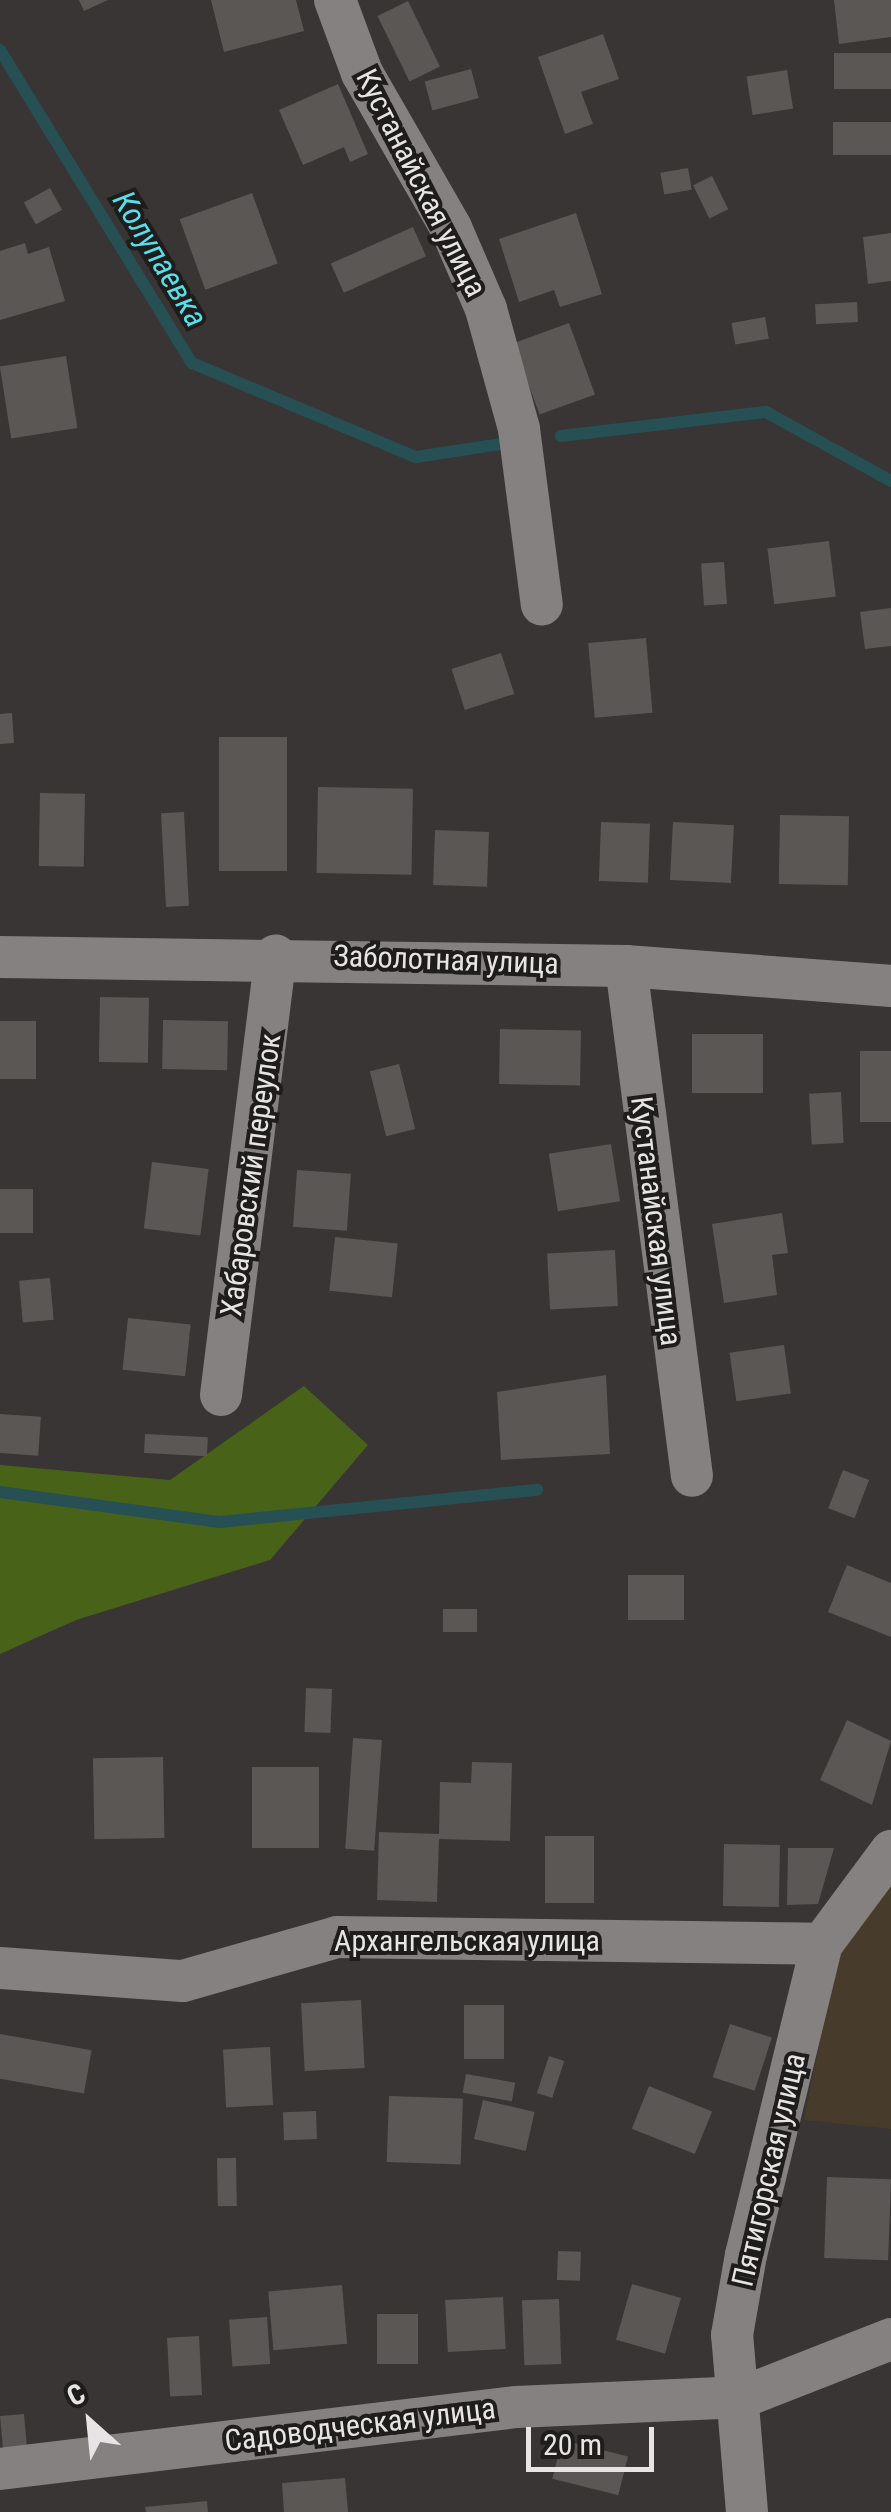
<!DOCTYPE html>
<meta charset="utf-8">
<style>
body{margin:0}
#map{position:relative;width:891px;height:2512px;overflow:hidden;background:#383534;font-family:"Roboto Condensed",sans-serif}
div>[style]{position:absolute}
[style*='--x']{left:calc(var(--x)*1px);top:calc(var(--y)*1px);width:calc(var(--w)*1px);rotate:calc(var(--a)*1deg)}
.industrial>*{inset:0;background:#473b2c}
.green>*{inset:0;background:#486318}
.stream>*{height:12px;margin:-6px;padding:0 6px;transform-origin:6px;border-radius:6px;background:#265054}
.building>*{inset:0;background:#5a5755;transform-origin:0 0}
.street>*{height:42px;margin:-21px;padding:0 21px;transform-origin:21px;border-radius:21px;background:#858180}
span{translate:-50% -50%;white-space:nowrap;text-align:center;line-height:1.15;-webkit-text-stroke:8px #1e1d1c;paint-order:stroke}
.street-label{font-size:30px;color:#e6e4e4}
.water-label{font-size:32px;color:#57dfeb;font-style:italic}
.north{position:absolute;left:40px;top:2372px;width:100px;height:100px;-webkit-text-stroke:8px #1e1d1c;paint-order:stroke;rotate:333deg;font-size:28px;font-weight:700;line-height:40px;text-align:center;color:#e6e4e4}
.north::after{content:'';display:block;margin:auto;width:35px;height:45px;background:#e6e4e4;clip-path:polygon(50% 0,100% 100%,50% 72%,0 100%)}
.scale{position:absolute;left:526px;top:2427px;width:128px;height:45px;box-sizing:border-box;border:5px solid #e6e4e4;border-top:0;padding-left:12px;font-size:30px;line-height:35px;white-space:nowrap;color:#e6e4e4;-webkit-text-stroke:8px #1e1d1c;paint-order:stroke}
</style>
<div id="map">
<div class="industrial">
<i style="clip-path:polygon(891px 1871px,891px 2129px,804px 2120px,839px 1947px)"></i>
</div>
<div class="green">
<i style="clip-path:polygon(304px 1386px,368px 1445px,270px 1560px,76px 1620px,0 1654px,0 1465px,170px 1480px)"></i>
</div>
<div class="stream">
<i style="--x:0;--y:50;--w:367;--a:58.5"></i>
<i style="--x:192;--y:363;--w:243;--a:22.8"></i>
<i style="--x:416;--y:457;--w:93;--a:-8.7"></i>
<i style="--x:561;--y:436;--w:206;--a:-6.7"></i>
<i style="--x:766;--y:412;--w:143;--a:28.9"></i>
<i style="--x:0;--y:1492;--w:222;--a:7.8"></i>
<i style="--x:220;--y:1522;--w:319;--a:-5.8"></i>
</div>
<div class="building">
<i style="clip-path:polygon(79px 0,108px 0,84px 11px)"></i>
<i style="clip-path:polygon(211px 0,296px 0,304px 31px,224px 52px)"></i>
<i style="clip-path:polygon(834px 0,891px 0,891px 37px,839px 44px)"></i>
<i style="left:408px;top:1px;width:73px;height:34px;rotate:64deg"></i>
<i style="clip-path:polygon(603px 34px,619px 79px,581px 92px,593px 124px,565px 134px,538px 57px)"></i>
<i style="left:891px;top:53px;width:36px;height:57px;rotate:90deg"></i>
<i style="left:471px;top:69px;width:30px;height:48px;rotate:75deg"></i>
<i style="left:787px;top:70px;width:39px;height:41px;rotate:81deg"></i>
<i style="clip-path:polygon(338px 84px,368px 154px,350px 162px,344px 147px,303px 165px,279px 110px)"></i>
<i style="left:891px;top:122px;width:33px;height:58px;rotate:90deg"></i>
<i style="left:688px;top:168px;width:22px;height:28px;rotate:80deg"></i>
<i style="left:712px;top:176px;width:37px;height:21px;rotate:64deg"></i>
<i style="left:50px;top:188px;width:25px;height:30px;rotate:61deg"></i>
<i style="left:252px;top:193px;width:75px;height:77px;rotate:70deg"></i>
<i style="clip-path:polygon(576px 213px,602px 294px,560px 307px,554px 290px,519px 302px,499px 239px)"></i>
<i style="left:413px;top:227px;width:32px;height:90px;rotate:66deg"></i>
<i style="clip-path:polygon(891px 233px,891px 281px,868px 284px,863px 237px)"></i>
<i style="clip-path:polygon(25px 243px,28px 254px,49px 247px,65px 301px,0 320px,0 251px)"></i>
<i style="left:857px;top:302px;width:20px;height:42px;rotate:87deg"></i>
<i style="left:765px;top:317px;width:22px;height:34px;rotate:80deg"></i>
<i style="left:569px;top:323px;width:76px;height:59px;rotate:70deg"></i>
<i style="left:66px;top:356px;width:73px;height:67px;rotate:81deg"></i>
<i style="left:829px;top:541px;width:56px;height:62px;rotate:83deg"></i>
<i style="left:724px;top:562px;width:42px;height:23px;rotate:86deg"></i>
<i style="clip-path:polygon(891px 608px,891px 646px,865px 649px,860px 612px)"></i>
<i style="left:646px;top:638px;width:75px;height:58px;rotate:85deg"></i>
<i style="left:501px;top:653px;width:43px;height:52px;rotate:72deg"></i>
<i style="clip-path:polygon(12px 713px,14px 743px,0 744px,0 714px)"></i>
<i style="left:219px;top:737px;width:68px;height:134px"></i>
<i style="left:318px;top:787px;width:95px;height:86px;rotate:1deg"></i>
<i style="left:40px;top:793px;width:45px;height:73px;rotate:1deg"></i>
<i style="left:184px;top:812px;width:94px;height:23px;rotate:87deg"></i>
<i style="left:780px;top:815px;width:69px;height:69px;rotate:1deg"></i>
<i style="left:601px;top:822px;width:49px;height:59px;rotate:2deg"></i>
<i style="left:673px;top:822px;width:61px;height:58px;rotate:3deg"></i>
<i style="left:435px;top:830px;width:54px;height:55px;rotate:2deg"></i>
<i style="left:100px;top:997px;width:49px;height:65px;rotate:1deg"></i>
<i style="left:163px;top:1020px;width:65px;height:49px;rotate:1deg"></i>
<i style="left:0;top:1021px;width:36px;height:58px"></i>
<i style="left:500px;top:1029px;width:81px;height:55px;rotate:1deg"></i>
<i style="left:692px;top:1034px;width:71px;height:59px"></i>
<i style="left:860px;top:1051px;width:31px;height:71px"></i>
<i style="left:399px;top:1064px;width:67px;height:30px;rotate:76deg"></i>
<i style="left:841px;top:1092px;width:51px;height:32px;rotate:87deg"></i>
<i style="left:611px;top:1144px;width:58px;height:63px;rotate:81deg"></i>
<i style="left:152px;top:1162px;width:57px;height:67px;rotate:7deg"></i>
<i style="left:297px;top:1170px;width:54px;height:57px;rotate:4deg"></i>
<i style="left:0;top:1189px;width:33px;height:44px"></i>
<i style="clip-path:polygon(782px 1213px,788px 1253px,772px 1255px,777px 1295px,724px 1303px,712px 1224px)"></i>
<i style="left:335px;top:1237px;width:63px;height:54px;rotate:6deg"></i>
<i style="left:615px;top:1250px;width:56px;height:68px;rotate:87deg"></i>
<i style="left:50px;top:1278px;width:42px;height:31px;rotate:85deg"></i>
<i style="left:128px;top:1318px;width:63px;height:52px;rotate:6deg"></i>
<i style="left:784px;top:1345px;width:49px;height:55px;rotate:82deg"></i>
<i style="clip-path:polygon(606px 1375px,610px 1454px,501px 1460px,497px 1392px)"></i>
<i style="left:0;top:1414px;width:41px;height:39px;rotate:4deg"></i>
<i style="left:145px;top:1434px;width:63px;height:19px;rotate:3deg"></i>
<i style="left:843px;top:1470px;width:28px;height:41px;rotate:21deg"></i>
<i style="clip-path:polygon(847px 1565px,891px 1583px,891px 1637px,828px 1612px)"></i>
<i style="left:628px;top:1575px;width:56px;height:45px"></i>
<i style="left:443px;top:1609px;width:34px;height:23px"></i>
<i style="left:306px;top:1688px;width:26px;height:44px;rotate:2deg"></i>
<i style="clip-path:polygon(847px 1720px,891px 1741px,872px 1805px,820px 1780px)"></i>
<i style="left:353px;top:1738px;width:29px;height:111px;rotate:4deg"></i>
<i style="left:163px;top:1757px;width:81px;height:70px;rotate:89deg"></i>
<i style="clip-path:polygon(472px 1762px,512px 1763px,510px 1841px,439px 1839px,437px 1902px,377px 1900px,379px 1832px,439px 1834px,440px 1782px,471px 1783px)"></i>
<i style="left:252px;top:1767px;width:67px;height:81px"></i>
<i style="left:545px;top:1836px;width:49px;height:67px"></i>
<i style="left:724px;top:1844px;width:56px;height:62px;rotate:1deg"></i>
<i style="clip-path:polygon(788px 1848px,834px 1848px,818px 1904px,787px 1905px)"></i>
<i style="left:361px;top:2000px;width:68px;height:60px;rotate:87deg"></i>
<i style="left:464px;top:2005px;width:40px;height:54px"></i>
<i style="left:730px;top:2024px;width:44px;height:56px;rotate:18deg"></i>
<i style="left:0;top:2034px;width:93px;height:44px;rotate:10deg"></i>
<i style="left:270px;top:2047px;width:58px;height:47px;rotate:87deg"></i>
<i style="left:549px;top:2056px;width:16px;height:39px;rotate:18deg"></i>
<i style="left:466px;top:2074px;width:50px;height:19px;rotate:10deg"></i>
<i style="left:649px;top:2086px;width:68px;height:46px;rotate:22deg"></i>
<i style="left:389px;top:2096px;width:74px;height:66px;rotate:2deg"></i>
<i style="left:483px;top:2100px;width:53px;height:40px;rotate:13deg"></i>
<i style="left:316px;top:2111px;width:28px;height:33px;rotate:88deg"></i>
<i style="left:236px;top:2158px;width:48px;height:19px;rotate:89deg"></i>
<i style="left:827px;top:2177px;width:64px;height:81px;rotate:2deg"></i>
<i style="left:558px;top:2251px;width:23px;height:29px;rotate:2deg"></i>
<i style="left:632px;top:2284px;width:51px;height:58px;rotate:16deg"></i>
<i style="left:342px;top:2285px;width:59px;height:74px;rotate:85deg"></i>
<i style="left:503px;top:2297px;width:52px;height:58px;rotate:87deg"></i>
<i style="left:559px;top:2299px;width:65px;height:37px;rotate:88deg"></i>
<i style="left:377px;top:2314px;width:41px;height:50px"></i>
<i style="left:267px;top:2317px;width:47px;height:38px;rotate:86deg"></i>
<i style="left:199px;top:2336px;width:59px;height:32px;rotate:87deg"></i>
<i style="left:24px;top:2414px;width:37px;height:24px;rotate:85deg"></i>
<i style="left:562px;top:2440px;width:68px;height:40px;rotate:14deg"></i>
<i style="clip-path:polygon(345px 2478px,348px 2512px,284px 2512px,282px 2483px)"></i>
<i style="clip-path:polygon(207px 2501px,208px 2512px,146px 2512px,145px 2507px)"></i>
</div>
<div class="street">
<i style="--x:335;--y:0;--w:78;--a:69.7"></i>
<i style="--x:362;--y:73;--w:179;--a:60.1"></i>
<i style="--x:451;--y:228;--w:88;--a:66.6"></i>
<i style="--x:486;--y:309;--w:124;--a:74.6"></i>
<i style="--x:519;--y:429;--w:177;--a:82.6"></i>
<i style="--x:0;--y:957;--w:626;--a:0.82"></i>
<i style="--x:626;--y:966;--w:266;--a:4.3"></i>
<i style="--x:626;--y:966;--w:514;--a:82.63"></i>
<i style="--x:221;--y:1395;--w:443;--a:-82.9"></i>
<i style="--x:0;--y:1968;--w:183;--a:4.1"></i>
<i style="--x:183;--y:1981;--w:160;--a:-15.9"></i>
<i style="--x:337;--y:1937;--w:485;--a:0.8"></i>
<i style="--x:0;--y:2469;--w:520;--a:-6.85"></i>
<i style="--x:516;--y:2407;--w:227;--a:-2.5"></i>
<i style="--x:743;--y:2397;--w:159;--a:-21.4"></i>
<i style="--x:747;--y:2512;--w:178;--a:-94.8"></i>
<i style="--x:732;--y:2335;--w:81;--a:-80.1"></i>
<i style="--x:746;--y:2255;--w:320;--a:-76.3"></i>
<i style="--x:822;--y:1944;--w:116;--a:-53.4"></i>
</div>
<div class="street-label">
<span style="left:421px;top:183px;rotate:63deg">Кустанайская улица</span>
<span style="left:446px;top:960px;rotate:2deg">Заболотная улица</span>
<span style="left:251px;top:1175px;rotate:-82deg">Хабаровский переулок</span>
<span style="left:656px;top:1221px;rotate:83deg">Кустанайская улица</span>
<span style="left:467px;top:1941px">Архангельская улица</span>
<span style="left:769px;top:2170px;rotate:-77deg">Пятигорская улица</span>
<span style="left:360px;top:2425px;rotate:-7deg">Садоводческая улица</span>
</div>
<div class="water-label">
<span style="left:160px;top:259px;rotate:59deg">Колупаевка</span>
</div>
<div class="north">С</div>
<div class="scale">20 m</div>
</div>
